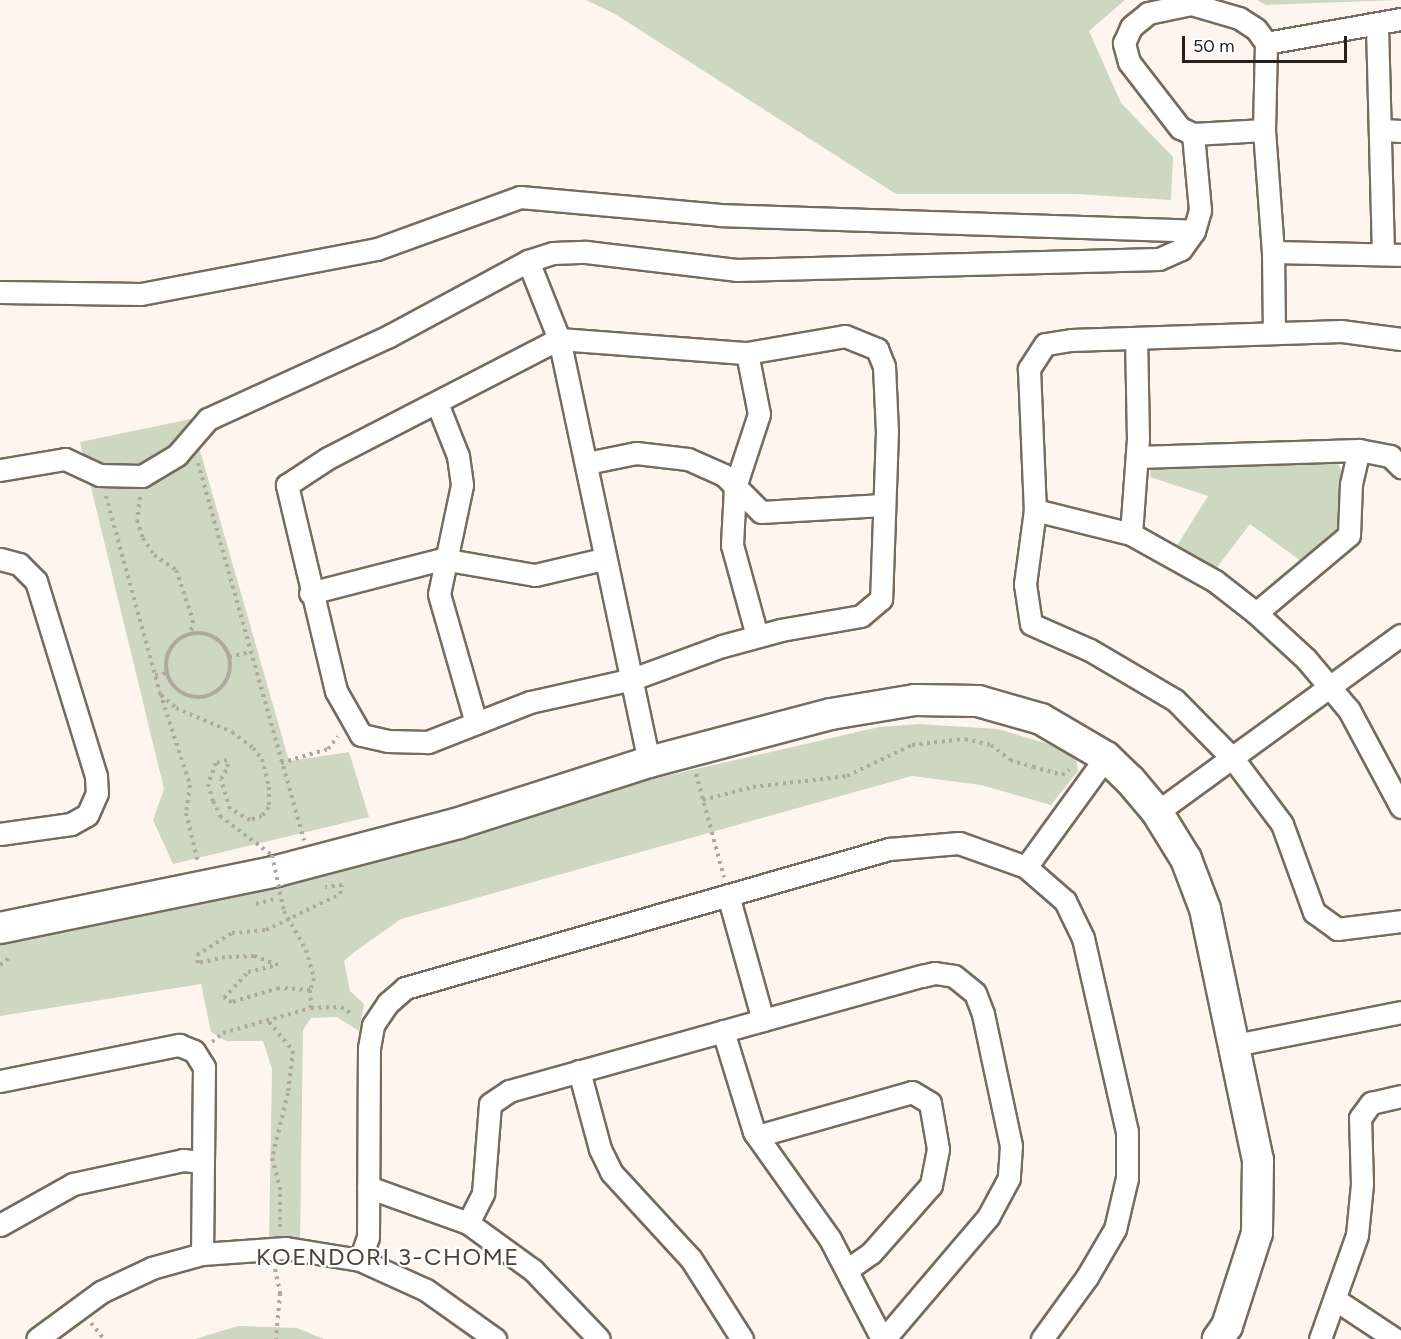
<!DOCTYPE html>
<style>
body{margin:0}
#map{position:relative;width:1401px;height:1339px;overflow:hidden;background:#fef6ee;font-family:Figtree,sans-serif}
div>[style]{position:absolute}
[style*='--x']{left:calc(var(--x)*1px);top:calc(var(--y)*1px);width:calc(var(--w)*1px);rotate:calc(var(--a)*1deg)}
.green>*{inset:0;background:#ced7c1}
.path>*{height:4px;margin-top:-2px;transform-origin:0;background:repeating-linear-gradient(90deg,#afa8a1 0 3px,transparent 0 7.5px)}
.path>.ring{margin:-2px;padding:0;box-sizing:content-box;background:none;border:4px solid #afa8a1;border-radius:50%}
.roads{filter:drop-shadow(2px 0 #756b5e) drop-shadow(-2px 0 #756b5e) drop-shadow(0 2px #756b5e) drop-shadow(0 -2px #756b5e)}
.street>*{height:21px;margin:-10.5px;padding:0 10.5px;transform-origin:10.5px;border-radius:10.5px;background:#fff}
.secondary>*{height:30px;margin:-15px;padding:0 15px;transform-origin:15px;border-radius:15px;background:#fff}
.path-bridge>*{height:4px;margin-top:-2px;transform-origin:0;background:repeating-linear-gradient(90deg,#afa8a1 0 3px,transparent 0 7.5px)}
span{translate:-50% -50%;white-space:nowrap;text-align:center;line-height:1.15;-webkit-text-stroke:4.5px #fff;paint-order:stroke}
.neighbourhood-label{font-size:24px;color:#4b4135;letter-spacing:1.5px}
.scale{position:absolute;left:1182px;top:36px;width:165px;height:27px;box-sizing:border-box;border:3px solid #26211c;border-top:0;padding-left:8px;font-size:18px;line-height:21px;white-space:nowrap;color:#26211c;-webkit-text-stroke:4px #fff;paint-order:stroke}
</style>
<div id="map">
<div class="green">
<i style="clip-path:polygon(586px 0,1125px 0,1089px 31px,1121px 103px,1173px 157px,1171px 200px,1076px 194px,896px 194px,615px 14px)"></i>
<i style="clip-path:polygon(1257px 0,1398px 0,1266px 5px)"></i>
<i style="clip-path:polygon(191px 419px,289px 761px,349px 752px,369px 817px,173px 864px,153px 820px,164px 789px,80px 442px)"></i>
<i style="clip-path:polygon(1335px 459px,1344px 474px,1341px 529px,1301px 561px,1250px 524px,1215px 570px,1176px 547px,1208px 496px,1150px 477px,1151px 466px)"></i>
<i style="clip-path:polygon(919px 724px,998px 729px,1075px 752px,1078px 771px,1051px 805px,981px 785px,912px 776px,401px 919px,353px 953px,344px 961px,350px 991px,364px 1004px,359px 1031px,337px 1017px,311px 1018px,303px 1030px,300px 1243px,269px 1242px,272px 1069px,263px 1041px,226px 1041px,211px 1032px,201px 984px,0 1016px,0 929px,879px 727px)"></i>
<i style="clip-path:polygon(238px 1326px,297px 1328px,324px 1339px,195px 1339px)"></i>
</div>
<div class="path">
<i style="--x:198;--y:463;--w:392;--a:74.3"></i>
<i style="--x:106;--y:496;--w:204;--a:74.7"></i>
<i style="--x:160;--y:693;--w:97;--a:71.9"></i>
<i style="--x:190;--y:785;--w:28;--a:98"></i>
<i style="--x:186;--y:813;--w:50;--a:76.2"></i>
<i style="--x:140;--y:497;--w:23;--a:97"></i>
<i style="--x:137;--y:520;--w:19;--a:72"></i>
<i style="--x:143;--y:538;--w:20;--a:57"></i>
<i style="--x:154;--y:555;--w:27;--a:34"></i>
<i style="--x:176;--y:570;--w:53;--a:71.2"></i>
<i style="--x:193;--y:620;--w:13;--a:99"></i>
<i class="ring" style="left:166px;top:633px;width:60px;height:60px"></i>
<i style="--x:229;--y:657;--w:22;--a:-13"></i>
<i style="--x:155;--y:675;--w:12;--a:-9"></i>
<i style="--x:161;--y:695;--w:20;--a:41"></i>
<i style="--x:176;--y:708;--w:61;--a:23.2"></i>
<i style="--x:232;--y:732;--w:26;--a:37"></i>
<i style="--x:253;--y:748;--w:14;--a:51"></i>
<i style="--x:262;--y:759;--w:29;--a:76"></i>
<i style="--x:269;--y:787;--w:20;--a:90"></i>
<i style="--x:269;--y:807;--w:11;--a:128"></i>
<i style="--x:262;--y:816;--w:13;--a:162"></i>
<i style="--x:250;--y:820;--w:23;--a:-151"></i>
<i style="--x:230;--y:809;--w:31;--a:-107"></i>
<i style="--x:221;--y:779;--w:14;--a:-60"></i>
<i style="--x:228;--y:767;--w:7;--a:-98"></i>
<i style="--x:227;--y:760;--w:11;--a:165"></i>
<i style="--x:281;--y:763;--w:49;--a:-16.6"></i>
<i style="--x:328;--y:749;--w:16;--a:-52"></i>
<i style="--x:696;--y:774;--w:107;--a:74.8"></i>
<i style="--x:703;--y:800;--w:52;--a:-14.6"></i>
<i style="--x:753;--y:787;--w:95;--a:-6.7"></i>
<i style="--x:847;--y:776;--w:72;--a:-25.5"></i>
<i style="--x:912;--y:745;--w:53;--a:-6.5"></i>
<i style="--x:965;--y:739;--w:27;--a:13"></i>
<i style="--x:991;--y:745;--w:24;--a:38"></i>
<i style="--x:1010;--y:760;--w:24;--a:17"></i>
<i style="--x:1033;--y:767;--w:30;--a:15"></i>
<i style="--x:1062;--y:775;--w:9;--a:-36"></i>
<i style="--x:256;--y:904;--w:20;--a:-15"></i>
<i style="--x:306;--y:950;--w:29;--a:74"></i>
<i style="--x:314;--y:978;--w:13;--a:108"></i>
<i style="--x:0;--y:965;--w:11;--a:-38"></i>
<i style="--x:311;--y:1008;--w:18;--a:-93"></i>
<i style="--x:310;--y:990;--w:31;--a:-176"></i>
<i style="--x:279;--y:988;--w:49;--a:163.4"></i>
<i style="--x:232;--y:1002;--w:9;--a:-153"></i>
<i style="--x:224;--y:998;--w:35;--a:-47"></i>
<i style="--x:248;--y:972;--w:31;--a:-13"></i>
<i style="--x:278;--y:965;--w:26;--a:-159"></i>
<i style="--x:254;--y:956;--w:29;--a:178"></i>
<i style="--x:225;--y:957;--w:28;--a:167"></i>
<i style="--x:198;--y:963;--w:8;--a:-97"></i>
<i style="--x:197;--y:955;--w:41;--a:-32.2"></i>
<i style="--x:232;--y:933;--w:34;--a:-5"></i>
<i style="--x:266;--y:930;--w:82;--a:-25.9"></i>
<i style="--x:340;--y:894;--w:9;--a:-77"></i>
<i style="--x:342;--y:885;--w:17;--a:173"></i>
<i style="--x:269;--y:1022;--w:38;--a:50"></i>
<i style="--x:293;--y:1051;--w:42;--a:96.8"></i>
<i style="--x:288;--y:1093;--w:67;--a:103.8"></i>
<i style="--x:272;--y:1158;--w:30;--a:75"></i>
<i style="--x:280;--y:1187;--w:42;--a:90"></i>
<i style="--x:212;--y:1042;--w:14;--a:-39"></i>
<i style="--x:223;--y:1033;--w:91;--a:-15.9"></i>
<i style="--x:311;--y:1008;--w:30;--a:-2"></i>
<i style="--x:341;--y:1007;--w:15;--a:32"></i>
<i style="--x:275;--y:1269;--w:25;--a:78"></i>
<i style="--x:280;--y:1293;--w:46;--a:95"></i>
<i style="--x:91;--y:1323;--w:21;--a:51"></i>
</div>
<div class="roads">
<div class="street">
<i style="--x:1377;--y:25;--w:227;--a:88.5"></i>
<i style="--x:1266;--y:43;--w:87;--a:91.3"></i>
<i style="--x:1264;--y:130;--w:122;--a:85.8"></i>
<i style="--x:1273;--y:252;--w:81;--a:89.3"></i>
<i style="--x:1264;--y:130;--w:71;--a:176.8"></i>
<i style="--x:1193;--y:134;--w:14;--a:-155"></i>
<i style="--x:1180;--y:128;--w:83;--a:-127.7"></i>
<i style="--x:1129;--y:62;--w:20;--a:-105"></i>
<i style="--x:1124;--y:43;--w:17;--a:-66"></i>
<i style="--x:1131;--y:27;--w:22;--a:-39"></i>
<i style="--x:1148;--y:13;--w:44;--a:-11.8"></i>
<i style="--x:1191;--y:4;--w:50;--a:16.3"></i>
<i style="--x:1239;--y:18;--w:20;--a:33"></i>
<i style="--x:1256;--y:29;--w:17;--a:54"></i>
<i style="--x:1266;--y:43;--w:137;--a:-10.1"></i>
<i style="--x:1382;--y:130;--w:19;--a:3"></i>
<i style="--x:1273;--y:252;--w:128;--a:1.3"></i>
<i style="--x:0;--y:292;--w:141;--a:0.8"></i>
<i style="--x:141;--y:294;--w:240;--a:-10.8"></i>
<i style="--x:377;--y:249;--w:152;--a:-20"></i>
<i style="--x:520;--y:197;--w:201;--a:5.1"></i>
<i style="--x:720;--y:215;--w:474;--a:1.9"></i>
<i style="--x:845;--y:336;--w:35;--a:22"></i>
<i style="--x:877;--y:349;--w:18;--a:68"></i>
<i style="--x:884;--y:366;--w:65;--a:87.4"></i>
<i style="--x:887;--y:431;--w:168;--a:92"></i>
<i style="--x:881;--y:599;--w:26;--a:140"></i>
<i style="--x:861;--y:616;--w:81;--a:170.1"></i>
<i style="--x:781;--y:630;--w:61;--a:164.8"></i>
<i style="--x:722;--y:646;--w:95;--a:159.7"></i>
<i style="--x:633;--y:679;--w:106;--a:167.4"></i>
<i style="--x:530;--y:702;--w:110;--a:158.6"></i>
<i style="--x:428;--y:742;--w:40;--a:-178.6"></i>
<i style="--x:388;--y:741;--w:28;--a:-167"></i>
<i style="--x:361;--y:735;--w:51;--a:-119.6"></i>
<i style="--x:336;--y:691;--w:212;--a:-103.4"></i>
<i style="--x:287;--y:485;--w:49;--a:-33.4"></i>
<i style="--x:328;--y:458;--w:260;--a:-27.3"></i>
<i style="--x:559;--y:339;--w:189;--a:4.3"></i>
<i style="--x:747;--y:353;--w:99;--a:-9.8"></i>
<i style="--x:1401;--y:339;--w:61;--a:-172.4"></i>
<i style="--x:1341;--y:331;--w:270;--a:178.1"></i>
<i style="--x:1071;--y:340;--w:26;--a:171"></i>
<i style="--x:1045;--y:344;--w:30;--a:123"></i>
<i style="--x:1029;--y:369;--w:141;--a:87.6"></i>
<i style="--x:1035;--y:510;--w:99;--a:14"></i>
<i style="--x:1131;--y:534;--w:96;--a:29.2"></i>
<i style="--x:1215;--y:581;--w:52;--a:38"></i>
<i style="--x:1256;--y:613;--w:68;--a:42.6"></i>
<i style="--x:1306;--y:659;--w:67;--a:49.9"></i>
<i style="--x:1349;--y:710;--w:110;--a:61.8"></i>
<i style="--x:747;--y:353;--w:62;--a:78.9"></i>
<i style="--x:759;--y:414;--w:77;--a:108.2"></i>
<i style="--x:735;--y:487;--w:58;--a:93"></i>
<i style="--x:732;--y:545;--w:94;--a:74.6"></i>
<i style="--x:437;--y:403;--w:57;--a:68.4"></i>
<i style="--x:458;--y:456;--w:29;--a:82"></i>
<i style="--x:462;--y:485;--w:111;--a:101.9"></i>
<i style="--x:439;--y:594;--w:134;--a:74"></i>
<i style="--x:1137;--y:457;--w:222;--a:-1.8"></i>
<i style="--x:1359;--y:450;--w:32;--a:11"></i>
<i style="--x:1390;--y:456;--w:16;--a:45"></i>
<i style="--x:587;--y:463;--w:50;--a:-11.5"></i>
<i style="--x:636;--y:453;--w:52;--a:6.6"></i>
<i style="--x:688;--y:459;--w:39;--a:24"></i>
<i style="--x:724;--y:475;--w:52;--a:45"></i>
<i style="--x:761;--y:512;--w:122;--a:-3.3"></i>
<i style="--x:0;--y:470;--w:66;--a:-9.6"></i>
<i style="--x:65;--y:459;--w:38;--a:25"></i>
<i style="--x:100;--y:475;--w:42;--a:1.4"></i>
<i style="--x:142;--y:476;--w:41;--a:-31"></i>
<i style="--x:177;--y:455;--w:48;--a:-49.3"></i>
<i style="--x:208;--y:419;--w:199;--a:-24.6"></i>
<i style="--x:389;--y:336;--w:158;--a:-28.3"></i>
<i style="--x:1035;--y:510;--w:75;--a:97.7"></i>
<i style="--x:1025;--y:584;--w:40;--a:81.5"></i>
<i style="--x:1031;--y:624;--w:64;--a:23.8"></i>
<i style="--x:1090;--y:650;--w:99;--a:30.5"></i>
<i style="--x:1175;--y:700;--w:84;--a:45.5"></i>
<i style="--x:1234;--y:760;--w:80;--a:53.1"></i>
<i style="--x:1282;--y:824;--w:94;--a:70"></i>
<i style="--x:1314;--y:912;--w:29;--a:36"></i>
<i style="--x:1337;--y:929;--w:64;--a:-7.1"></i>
<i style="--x:1131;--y:534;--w:95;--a:-85.8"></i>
<i style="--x:1138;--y:439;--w:100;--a:-91.1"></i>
<i style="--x:0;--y:559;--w:20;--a:15"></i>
<i style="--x:19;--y:564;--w:24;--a:45"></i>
<i style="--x:36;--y:581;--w:204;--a:72.9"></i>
<i style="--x:96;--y:776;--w:17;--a:87"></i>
<i style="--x:97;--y:793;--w:24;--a:114"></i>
<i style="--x:87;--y:815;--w:18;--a:151"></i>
<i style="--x:71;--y:824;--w:72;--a:172"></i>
<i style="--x:310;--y:593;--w:136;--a:-14.4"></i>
<i style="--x:442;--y:559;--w:94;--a:9.8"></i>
<i style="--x:535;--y:575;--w:70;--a:-13.2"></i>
<i style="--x:1256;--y:613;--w:121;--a:-40"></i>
<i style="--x:1349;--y:535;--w:51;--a:-87.8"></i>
<i style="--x:1351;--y:484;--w:35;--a:-77"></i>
<i style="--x:649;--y:762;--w:432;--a:-102"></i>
<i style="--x:559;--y:339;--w:84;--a:-111.7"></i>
<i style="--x:528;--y:261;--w:26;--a:-18"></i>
<i style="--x:553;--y:253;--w:33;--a:-2"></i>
<i style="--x:586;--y:252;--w:151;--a:6.8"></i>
<i style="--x:736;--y:270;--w:423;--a:-1.5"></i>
<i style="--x:1159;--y:259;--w:24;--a:-24"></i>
<i style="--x:1181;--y:249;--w:22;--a:-54"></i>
<i style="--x:1194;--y:231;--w:22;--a:-74"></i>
<i style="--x:1200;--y:210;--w:76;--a:-95.3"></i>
<i style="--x:1157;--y:812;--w:301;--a:-36"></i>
<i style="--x:1026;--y:867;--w:52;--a:41.1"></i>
<i style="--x:1065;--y:901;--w:41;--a:64.1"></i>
<i style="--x:1083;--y:938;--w:198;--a:77.2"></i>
<i style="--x:1127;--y:1131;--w:47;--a:90"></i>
<i style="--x:1127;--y:1178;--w:52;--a:103.2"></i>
<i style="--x:1115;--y:1229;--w:56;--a:120.3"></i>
<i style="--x:1087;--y:1277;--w:77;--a:126"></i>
<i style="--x:728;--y:895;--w:130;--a:74.4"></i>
<i style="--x:723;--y:1031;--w:106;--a:72.9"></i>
<i style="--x:754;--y:1132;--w:131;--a:54.6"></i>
<i style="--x:830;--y:1239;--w:113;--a:62.5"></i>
<i style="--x:1235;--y:1045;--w:169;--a:-11.2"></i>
<i style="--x:579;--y:1071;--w:81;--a:74.9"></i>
<i style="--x:600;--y:1149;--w:25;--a:64"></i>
<i style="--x:611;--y:1172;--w:118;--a:47.4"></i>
<i style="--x:691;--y:1259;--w:95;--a:57.5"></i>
<i style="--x:0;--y:1081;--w:183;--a:-11.4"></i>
<i style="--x:179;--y:1045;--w:16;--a:22"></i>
<i style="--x:194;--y:1051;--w:19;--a:58"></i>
<i style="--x:204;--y:1067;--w:187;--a:90.6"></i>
<i style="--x:202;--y:1254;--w:52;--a:164.4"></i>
<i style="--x:152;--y:1268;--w:56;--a:154.8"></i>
<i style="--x:101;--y:1292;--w:79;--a:143.7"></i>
<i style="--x:757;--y:1136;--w:161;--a:-15.8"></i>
<i style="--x:912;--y:1092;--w:21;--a:31"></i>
<i style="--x:930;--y:1103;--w:47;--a:80.1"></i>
<i style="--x:938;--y:1149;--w:37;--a:101"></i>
<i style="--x:931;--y:1185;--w:91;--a:131.4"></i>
<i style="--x:871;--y:1253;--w:29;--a:145"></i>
<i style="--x:368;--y:1187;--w:106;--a:19.8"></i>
<i style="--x:468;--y:1223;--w:80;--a:35.9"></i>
<i style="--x:533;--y:1270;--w:95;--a:46.3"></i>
<i style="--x:468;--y:1223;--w:34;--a:-63"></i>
<i style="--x:483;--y:1193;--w:89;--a:-85.5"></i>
<i style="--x:490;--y:1104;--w:23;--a:-34"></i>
<i style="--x:509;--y:1091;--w:429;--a:-15.6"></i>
<i style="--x:922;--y:976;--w:13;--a:-13"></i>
<i style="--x:935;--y:973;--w:19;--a:9"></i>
<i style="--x:954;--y:976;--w:27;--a:39"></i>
<i style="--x:975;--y:993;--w:22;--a:69"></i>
<i style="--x:983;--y:1014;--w:135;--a:78"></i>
<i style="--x:1011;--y:1146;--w:32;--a:94"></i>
<i style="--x:1009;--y:1178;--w:44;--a:118.3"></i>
<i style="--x:988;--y:1217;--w:160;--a:130.4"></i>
<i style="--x:0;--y:1225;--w:84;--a:-29.3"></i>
<i style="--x:73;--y:1184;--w:113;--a:-12.3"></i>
<i style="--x:183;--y:1160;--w:20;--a:6"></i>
<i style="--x:202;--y:1254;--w:84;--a:-4.1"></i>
<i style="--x:286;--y:1248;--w:75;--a:9.2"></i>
<i style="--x:360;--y:1260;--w:72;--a:24.4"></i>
<i style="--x:426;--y:1290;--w:85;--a:35.4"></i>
<i style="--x:360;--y:1260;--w:24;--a:-71"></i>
<i style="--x:368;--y:1237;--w:189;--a:-89.7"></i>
<i style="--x:369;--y:1048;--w:23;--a:-80"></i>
<i style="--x:373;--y:1025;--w:27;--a:-56"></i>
<i style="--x:388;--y:1003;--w:23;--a:-41"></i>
<i style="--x:405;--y:988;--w:504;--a:-16.02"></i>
<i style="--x:889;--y:849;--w:70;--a:-4.9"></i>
<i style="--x:959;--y:843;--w:71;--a:19.7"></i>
<i style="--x:1026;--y:867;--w:136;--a:-54"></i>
<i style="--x:1336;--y:1300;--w:71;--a:33.5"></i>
<i style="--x:1320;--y:1339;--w:110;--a:-70.4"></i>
<i style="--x:1357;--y:1235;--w:51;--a:-84.4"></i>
<i style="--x:1362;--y:1184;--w:66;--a:-91.7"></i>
<i style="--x:1360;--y:1118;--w:19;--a:-54"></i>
<i style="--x:1371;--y:1103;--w:31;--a:-13"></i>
</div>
<div class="secondary">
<i style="--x:0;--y:928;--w:283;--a:-11.6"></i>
<i style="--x:277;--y:871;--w:188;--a:-14.8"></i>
<i style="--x:459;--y:823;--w:200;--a:-17.8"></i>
<i style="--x:649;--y:762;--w:188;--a:-14.8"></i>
<i style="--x:831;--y:714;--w:85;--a:-9.5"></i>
<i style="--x:915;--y:700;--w:63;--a:0.9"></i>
<i style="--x:978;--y:701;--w:66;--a:15.9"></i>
<i style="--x:1041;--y:719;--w:75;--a:30.3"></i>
<i style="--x:1106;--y:757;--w:33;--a:44"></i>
<i style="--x:1130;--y:780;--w:42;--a:49.8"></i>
<i style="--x:1157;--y:812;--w:55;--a:58.3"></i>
<i style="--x:1186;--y:859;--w:53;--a:69.2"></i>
<i style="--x:1205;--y:909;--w:257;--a:78.1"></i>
<i style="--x:1258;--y:1160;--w:73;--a:90.8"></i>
<i style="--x:1257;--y:1233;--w:98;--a:107.9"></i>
<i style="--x:1227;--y:1326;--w:16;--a:125"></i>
</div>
</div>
<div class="path-bridge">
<i style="--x:216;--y:763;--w:22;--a:111"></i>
<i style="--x:208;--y:784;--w:18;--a:74"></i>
<i style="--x:213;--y:801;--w:17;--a:65"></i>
<i style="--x:220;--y:816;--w:65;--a:36.9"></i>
<i style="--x:272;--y:855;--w:57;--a:77.9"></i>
<i style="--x:284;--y:911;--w:45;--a:60.6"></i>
</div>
<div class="neighbourhood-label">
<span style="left:388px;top:1257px">KOENDORI 3-CHOME</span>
</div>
<div class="scale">50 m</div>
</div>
